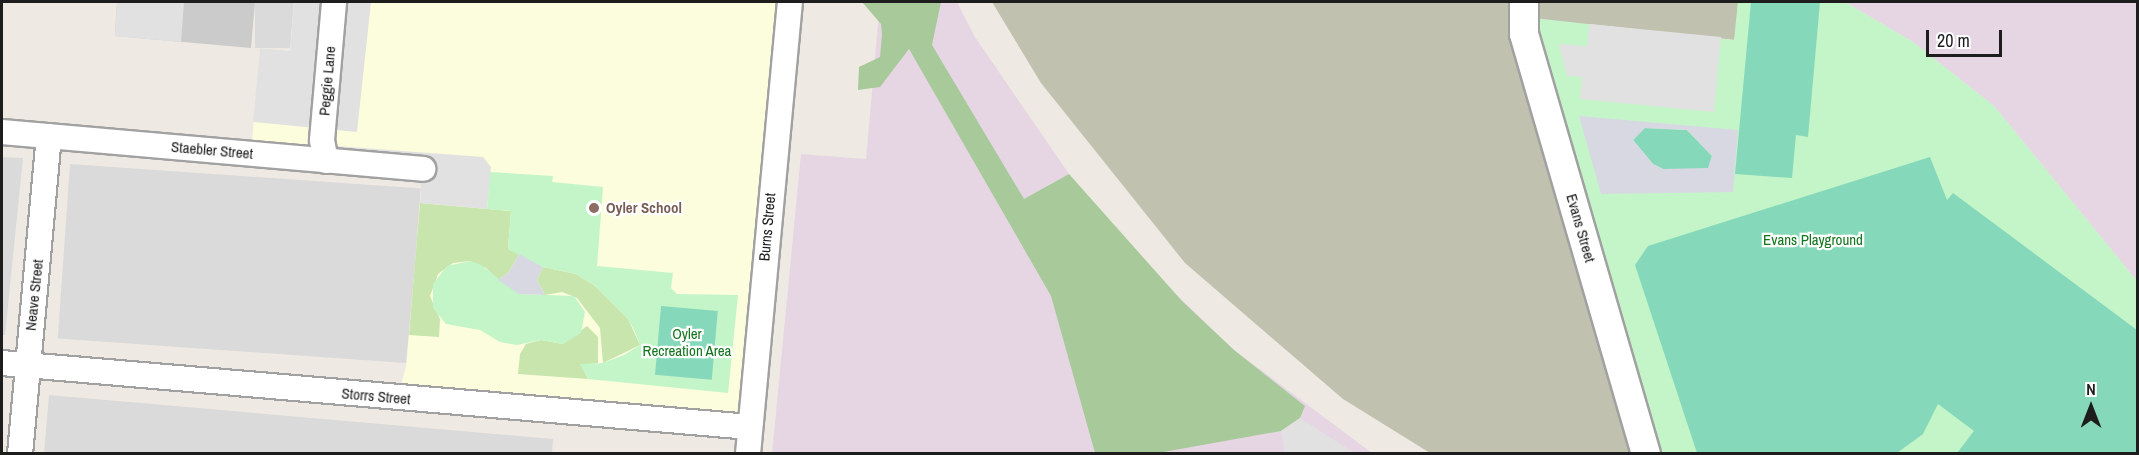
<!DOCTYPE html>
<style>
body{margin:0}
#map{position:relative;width:2139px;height:455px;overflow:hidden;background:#eeeae3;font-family:"Archivo Narrow",sans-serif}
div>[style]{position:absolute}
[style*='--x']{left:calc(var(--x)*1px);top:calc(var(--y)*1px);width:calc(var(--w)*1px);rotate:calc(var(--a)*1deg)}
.residential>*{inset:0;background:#dbdada;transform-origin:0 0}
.industrial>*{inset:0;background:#e6d6e3}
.education>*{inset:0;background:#fcfddd}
.religious>*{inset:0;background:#cbcbcb}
.construction>*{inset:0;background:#c1c1b0}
.grass>*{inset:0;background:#c7e5ac}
.forest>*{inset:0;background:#a8ca9b}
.park>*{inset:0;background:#c3f5c8}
.pitch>*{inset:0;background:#86d8ba;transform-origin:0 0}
.parking>*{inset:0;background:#e1e1e1}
.plaza>*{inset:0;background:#d8d8e3}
.roads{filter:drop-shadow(2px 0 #a1a1a1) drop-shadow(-2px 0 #a1a1a1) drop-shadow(0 2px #a1a1a1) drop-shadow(0 -2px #a1a1a1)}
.minor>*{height:24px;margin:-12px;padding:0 12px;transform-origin:12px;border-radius:12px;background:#fff}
.tertiary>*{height:28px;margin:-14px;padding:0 14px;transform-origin:14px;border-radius:14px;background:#fff}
.dots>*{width:16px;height:16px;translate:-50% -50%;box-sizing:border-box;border:3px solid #fff;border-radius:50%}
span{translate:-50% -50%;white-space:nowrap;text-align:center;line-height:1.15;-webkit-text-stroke:4.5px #fff;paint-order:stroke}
.street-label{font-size:15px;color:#1d1d1d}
.education-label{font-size:15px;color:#785e54;font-weight:700}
.left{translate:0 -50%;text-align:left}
.park-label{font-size:15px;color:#12741d}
.frame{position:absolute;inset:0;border:3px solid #1d1d1d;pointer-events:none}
.north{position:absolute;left:2061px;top:377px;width:60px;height:60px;-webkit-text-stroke:4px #fff;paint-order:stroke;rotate:0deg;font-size:16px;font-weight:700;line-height:24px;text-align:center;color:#1d1d1d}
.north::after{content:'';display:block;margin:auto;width:21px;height:27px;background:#1d1d1d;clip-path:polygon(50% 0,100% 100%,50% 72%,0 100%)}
.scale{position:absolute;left:1926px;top:30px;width:76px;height:27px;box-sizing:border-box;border:3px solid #1d1d1d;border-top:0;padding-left:8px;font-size:18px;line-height:21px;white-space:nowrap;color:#1d1d1d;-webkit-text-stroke:4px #fff;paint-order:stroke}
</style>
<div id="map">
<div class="residential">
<i style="left:255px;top:2px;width:39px;height:46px"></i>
<i style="clip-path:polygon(2px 157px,23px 158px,5px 335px,2px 335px)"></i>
<i style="left:70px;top:164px;width:352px;height:175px;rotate:4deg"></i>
<i style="clip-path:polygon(49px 395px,553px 439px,552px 453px,44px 453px)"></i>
</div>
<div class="industrial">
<i style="clip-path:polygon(880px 2px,957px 2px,975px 37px,1069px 174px,1154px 273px,1234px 350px,1372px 453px,772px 454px,801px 154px,866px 159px)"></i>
<i style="clip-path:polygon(1845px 2px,2137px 2px,2137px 281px,1994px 106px,1913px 42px)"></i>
</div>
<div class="education">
<i style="clip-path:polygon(294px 2px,790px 2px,750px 427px,398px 397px,406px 366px,415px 265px,421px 186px,417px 179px,251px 153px,260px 48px,290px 51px)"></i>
</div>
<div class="religious">
<i style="clip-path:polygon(117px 2px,255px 2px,251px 48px,115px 36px)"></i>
</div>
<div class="construction">
<i style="clip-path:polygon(992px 2px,1738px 2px,1735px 40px,1589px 24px,1646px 453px,1430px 453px,1343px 399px,1185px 263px,1041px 83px)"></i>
</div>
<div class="grass">
<i style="clip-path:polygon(420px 203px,511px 211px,508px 249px,519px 254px,509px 272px,498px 280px,486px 268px,470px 261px,453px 263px,438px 274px,430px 296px,440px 319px,439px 337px,409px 335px)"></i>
<i style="clip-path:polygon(543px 267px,576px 274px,595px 286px,628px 319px,640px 345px,603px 363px,600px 328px,577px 298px,562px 292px,545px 295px,537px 280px)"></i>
<i style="clip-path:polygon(587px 326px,598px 337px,598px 363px,581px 365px,588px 379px,518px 374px,520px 354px,526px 344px,541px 340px,563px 344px)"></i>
</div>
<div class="forest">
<i style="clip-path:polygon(862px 2px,941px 2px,932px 45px,1024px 199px,1069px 174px,1182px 301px,1234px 350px,1305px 406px,1300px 418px,1281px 431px,1158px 453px,1095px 453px,1051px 296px,909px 49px,880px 87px,858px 90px,859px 67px,880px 57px,882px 34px,881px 24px)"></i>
</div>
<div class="park">
<i style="clip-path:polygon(1738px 2px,1845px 2px,1913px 42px,1994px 106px,2137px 281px,2137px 453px,1646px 453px,1523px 17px,1734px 40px)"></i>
<i style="clip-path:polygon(490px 172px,553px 176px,552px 182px,603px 187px,597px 266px,673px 273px,671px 288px,677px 294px,738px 295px,728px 393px,588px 379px,580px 364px,603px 363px,624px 355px,640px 345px,635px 332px,628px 319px,595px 286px,576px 274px,539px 266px,508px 249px,511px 211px,487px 209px)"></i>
<i style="clip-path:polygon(470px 261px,481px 265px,519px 294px,574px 296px,585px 312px,581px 333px,563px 344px,541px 340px,517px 345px,500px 342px,480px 330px,446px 324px,433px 308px,433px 284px,447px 266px)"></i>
</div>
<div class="pitch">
<i style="clip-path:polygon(1751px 2px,1820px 2px,1808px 137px,1796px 135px,1792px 178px,1735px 174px)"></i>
<i style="clip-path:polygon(1644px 128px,1687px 130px,1712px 156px,1708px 169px,1663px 169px,1653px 164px,1633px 140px)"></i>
<i style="clip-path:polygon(1930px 157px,1947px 200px,1953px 193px,2137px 330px,2137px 453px,1957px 453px,1974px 431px,1938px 404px,1923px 434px,1897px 453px,1697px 453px,1635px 265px,1648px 246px)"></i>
<i style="left:661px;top:306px;width:57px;height:69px;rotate:5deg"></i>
</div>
<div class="parking">
<i style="clip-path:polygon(117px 2px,184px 2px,181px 42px,115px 36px)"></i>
<i style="clip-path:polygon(294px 2px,371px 2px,357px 132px,253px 122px,260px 48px,290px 51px)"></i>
<i style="clip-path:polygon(1589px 24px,1721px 37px,1714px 112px,1580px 99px,1582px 77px,1567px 76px,1559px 44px,1587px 46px)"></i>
<i style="clip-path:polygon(336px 146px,483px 157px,491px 167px,487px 209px,420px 203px,421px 186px,417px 179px,335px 172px)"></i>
<i style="clip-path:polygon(1300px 418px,1354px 453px,1285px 453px,1281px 431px)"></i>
</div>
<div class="plaza">
<i style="clip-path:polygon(evenodd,1579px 116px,1738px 130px,1733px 192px,1601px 194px,1579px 116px,1645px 128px,1687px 130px,1712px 156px,1708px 168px,1663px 169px,1653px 164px,1633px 140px,1645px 128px)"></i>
<i style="clip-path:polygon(519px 254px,543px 267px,537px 280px,545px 295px,519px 294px,498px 280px,509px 272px)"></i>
</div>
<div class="roads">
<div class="minor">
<i style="--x:2;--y:132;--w:423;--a:5"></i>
<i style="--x:326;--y:161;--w:21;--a:-101"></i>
<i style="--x:322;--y:140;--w:139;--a:-85"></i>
<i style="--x:2;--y:363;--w:751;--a:4.89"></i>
<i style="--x:20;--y:454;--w:319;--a:-84.8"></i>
<i style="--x:748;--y:454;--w:454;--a:-84.7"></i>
</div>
<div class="tertiary">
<i style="--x:1524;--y:2;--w:32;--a:90"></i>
<i style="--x:1524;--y:34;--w:437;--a:73.8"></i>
</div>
</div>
<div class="dots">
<i style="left:594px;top:208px;background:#8d6e63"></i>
</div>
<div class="street-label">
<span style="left:327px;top:81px;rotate:-85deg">Peggie Lane</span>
<span style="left:212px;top:150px;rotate:5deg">Staebler Street</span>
<span style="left:767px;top:227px;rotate:-85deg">Burns Street</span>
<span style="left:1581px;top:228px;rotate:74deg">Evans Street</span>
<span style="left:34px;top:295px;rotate:-84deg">Neave Street</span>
<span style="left:376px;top:396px;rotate:5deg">Storrs Street</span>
</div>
<div class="education-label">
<span class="left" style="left:606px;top:208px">Oyler School</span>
</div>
<div class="park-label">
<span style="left:1813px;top:240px">Evans Playground</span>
<span style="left:687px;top:342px">Oyler<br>Recreation Area</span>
</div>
<div class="frame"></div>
<div class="north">N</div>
<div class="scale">20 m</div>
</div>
